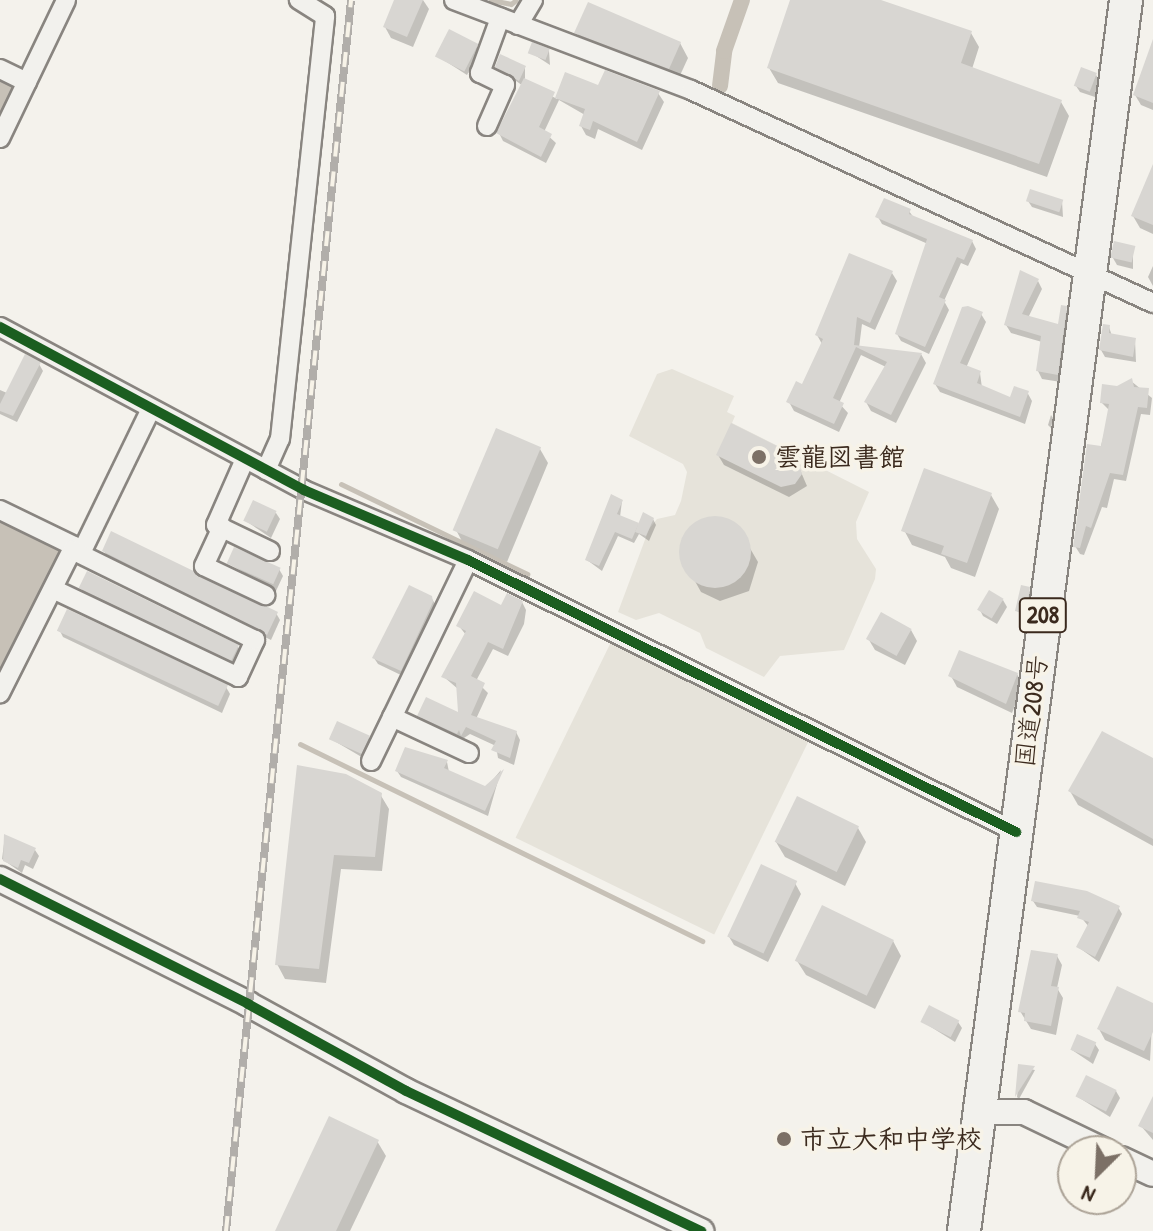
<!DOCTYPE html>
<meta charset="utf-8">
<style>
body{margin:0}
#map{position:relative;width:1153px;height:1231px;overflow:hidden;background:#f4f2ec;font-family:"Patrick Hand","Klee One",sans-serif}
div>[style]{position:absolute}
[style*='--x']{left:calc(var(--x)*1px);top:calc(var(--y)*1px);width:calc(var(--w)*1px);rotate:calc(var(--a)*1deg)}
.green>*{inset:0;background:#e6e3da;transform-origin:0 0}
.water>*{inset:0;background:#c7c1b7}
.shadow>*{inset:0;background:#0003}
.stream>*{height:5px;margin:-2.5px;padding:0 2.5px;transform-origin:2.5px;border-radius:2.5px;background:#c7c1b7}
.canal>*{height:16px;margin:-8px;padding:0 8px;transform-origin:8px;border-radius:8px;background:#c7c1b7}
.building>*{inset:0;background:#d8d6d2;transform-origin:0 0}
.round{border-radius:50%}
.roads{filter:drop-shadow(2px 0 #898580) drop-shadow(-2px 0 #898580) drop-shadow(0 2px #898580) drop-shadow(0 -2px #898580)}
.street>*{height:18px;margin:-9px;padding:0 9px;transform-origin:9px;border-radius:9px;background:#f2f1ed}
.secondary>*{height:24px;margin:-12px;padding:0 12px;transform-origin:12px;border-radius:12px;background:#f2f1ed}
.highway>*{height:32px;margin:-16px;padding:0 16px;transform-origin:16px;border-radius:16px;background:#f2f1ed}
.rail>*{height:8px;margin-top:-4px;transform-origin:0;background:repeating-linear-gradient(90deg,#f7f3e8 0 15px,#b1aeaa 0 30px);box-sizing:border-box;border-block:2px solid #b1aeaa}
.cycleway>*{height:10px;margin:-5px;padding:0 5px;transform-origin:5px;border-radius:5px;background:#1b5e20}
.dots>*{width:22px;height:22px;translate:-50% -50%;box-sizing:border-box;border:4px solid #f7f3e8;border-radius:50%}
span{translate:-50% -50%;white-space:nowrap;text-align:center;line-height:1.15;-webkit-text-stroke:7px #f7f3e8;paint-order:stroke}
.shield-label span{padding:2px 6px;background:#f7f3e8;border:2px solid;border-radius:6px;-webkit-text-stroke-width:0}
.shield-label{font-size:24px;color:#3b2a1e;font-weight:700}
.poi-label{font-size:26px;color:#3b2a1e;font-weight:700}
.left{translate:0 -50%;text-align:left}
.street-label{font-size:26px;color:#3b2a1e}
.north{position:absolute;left:1057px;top:1135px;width:80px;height:80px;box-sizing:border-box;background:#f7f3e8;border:2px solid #aca397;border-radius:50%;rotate:204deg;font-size:22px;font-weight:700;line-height:32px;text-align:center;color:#3b2a1e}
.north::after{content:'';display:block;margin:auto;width:28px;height:36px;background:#7c7066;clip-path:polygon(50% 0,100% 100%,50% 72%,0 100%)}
</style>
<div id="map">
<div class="green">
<i style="clip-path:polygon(672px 369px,734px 396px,727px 412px,735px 416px,732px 423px,869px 492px,856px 522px,857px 539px,876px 569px,875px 579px,844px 650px,780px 656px,764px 677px,706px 648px,700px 633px,659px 613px,636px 620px,618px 612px,649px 529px,657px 519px,675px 515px,681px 501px,687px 472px,683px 464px,629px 436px,657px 374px)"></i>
<i style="left:612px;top:640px;width:221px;height:220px;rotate:26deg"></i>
</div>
<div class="water">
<i style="clip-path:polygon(0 78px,17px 86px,0 122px)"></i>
<i style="clip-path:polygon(0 516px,63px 547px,0 672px)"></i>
</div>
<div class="shadow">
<i style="clip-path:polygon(396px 0,423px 0,429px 9px,413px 47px,391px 38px,385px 27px)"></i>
<i style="clip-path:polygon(793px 0,875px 0,971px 33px,979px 47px,972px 69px,1061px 102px,1069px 116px,1047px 177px,778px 83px,769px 68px)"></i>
<i style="clip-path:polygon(577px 33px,680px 43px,688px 58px,677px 82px,585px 47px)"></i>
<i style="clip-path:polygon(476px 45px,480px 52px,467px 75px,439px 57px)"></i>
<i style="clip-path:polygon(1153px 48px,1153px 110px,1141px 105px,1135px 95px)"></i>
<i style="clip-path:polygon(549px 51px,550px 65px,530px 52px)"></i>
<i style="clip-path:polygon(497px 67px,525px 67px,525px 81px,557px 99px,566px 75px,599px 87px,658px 93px,664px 102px,642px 150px,598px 129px,595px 139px,586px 135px,581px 126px,585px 115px,559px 100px,544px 132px,556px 143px,546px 163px,503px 141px,499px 133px,523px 86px)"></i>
<i style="clip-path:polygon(1096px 75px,1100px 81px,1095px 97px,1080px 92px,1076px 86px)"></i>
<i style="clip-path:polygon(1153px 199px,1153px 234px,1140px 228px,1133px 216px)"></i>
<i style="clip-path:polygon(1028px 201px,1062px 201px,1063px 217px,1032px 207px)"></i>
<i style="clip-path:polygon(909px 211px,914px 218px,972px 241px,976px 249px,968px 266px,961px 263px,944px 301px,949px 310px,929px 354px,901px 341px,897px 334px,928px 244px,882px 224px,878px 217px)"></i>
<i style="clip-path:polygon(1133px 248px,1133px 269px,1117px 265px,1113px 258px)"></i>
<i style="clip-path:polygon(1153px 266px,1153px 286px,1148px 277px)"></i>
<i style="clip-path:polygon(892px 273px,897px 281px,875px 330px,862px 324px,859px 348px,921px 354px,926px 363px,896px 423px,871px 411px,866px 402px,886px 367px,861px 355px,839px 403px,848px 413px,839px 432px,794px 411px,789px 402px,803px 386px,822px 344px,817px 335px)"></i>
<i style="clip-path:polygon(1038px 281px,1042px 289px,1028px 318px,1060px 327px,1065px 308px,1070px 316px,1061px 382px,1042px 379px,1038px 371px,1042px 342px,1011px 333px,1006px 325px)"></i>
<i style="clip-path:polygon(981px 314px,986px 322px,966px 368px,980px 373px,982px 388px,1012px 400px,1027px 392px,1032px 401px,1025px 424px,940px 392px,935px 384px)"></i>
<i style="clip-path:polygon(1109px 327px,1112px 336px,1135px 340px,1136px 362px,1105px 357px,1101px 350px)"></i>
<i style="clip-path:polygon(39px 364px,43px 371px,17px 422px,0 414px,0 390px,7px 393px)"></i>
<i style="clip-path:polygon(1131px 381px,1152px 398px,1150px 415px,1141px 414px,1126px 481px,1114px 479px,1107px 508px,1102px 507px,1084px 555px,1080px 554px,1075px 546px,1110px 411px,1102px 403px)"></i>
<i style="clip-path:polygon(1051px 415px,1053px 418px,1051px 428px,1048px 425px)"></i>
<i style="clip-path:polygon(540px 449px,548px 463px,507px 562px,464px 545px,456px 530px)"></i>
<i style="clip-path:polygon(718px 455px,794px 456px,807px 486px,789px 497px,724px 465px)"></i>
<i style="clip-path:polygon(991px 495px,999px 509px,975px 577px,951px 568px,945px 557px,912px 545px,904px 530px)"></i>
<i style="clip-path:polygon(622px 501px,620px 517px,640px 526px,653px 519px,656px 525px,649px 541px,639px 534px,634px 543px,618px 536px,602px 571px,587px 560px)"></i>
<i style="clip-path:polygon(276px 513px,280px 519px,271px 538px,246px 521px)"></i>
<i style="clip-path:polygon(716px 517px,737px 526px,758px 562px,749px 591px,720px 601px,701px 592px,681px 556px,694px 525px)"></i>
<i style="clip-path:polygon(104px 551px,276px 613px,280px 620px,271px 640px,108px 558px)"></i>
<i style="clip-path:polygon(228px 563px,279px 569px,283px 576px,276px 591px)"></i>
<i style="clip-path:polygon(81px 588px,238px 647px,242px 654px,236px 666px,85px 594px)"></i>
<i style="clip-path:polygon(1028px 589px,1032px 595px,1029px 619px,1017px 611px)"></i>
<i style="clip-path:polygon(431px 597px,435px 604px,405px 677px,378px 664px,374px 658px)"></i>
<i style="clip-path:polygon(1003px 600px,1007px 607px,997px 624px,983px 616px,980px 610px)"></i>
<i style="clip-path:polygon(522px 602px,526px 610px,524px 624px,508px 656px,493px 649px,476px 681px,488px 693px,476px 719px,516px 732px,520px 740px,514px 765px,498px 758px,496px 746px,470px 734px,461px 740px,424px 723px,420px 716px,461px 716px,458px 689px,444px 677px,466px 635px,459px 626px)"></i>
<i style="clip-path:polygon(911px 630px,917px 641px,905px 665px,875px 650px,869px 640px)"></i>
<i style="clip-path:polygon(60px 631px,226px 687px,230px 694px,222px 713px,63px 637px)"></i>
<i style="clip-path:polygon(1017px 674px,1023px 685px,1012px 713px,957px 687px,951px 676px)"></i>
<i style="clip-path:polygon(368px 737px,372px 744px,365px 759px,331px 739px)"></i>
<i style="clip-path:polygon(1153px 760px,1153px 846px,1078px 805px,1070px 791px)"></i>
<i style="clip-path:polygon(447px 762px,449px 772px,485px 789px,501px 770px,488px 816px,401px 777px,397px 771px)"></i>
<i style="clip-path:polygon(299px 767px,380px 794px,389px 809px,382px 871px,341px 869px,326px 983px,285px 979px,277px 964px)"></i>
<i style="clip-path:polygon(858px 828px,866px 842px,845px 886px,785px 857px,776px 842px)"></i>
<i style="clip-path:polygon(5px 836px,35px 850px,39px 856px,33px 869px,25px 865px,22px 873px,2px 859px)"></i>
<i style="clip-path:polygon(795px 883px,801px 894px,768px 962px,734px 945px,728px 935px)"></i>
<i style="clip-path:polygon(1033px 901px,1118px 907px,1122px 914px,1099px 962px,1078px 947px,1089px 927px,1080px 916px,1037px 907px)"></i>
<i style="clip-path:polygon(893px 941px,901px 956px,875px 1009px,806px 975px,797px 961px)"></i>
<i style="clip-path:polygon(1057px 956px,1062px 965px,1057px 988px,1063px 998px,1056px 1035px,1031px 1029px,1020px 1011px)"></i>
<i style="clip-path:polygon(1153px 1006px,1150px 1061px,1105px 1040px,1099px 1029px)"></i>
<i style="clip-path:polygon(923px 1022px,958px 1022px,962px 1028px,955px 1042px)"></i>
<i style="clip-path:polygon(1095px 1044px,1099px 1050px,1093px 1064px,1072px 1050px)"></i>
<i style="clip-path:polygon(1020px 1067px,1035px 1070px,1019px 1099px,1017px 1097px)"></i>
<i style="clip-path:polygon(1116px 1091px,1120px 1098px,1110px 1117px,1078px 1097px)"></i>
<i style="clip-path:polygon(1153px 1109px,1153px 1140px,1141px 1126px)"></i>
<i style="clip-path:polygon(377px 1141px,386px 1156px,350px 1231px,277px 1231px)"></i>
</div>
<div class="stream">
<i style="--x:491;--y:0;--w:20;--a:11"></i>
<i style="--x:511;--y:4;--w:6;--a:-39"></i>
<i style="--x:341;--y:484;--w:207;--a:25.8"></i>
<i style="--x:300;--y:744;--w:448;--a:26.1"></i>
</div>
<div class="canal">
<i style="--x:720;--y:86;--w:35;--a:-83"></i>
<i style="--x:724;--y:51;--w:54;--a:-70.6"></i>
</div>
<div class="building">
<i style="clip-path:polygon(394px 0,423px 0,407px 37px,383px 27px)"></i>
<i style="clip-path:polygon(790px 0,881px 0,972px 31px,961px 63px,1062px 100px,1039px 164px,767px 68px)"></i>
<i style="clip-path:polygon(588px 2px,681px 42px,669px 69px,574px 33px)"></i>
<i style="left:449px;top:29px;width:33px;height:31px;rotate:27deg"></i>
<i style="clip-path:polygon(1153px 39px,1153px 103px,1133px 95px)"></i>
<i style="left:532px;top:42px;width:19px;height:12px;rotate:21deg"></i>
<i style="clip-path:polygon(500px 54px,526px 66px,519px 81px,495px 67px)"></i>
<i style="left:1081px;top:67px;width:17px;height:20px;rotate:21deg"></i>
<i style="clip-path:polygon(605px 70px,660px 91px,637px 142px,593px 121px,590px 130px,579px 126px,585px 109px,555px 98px,565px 72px,598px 85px)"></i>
<i style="clip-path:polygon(524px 78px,555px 92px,539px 127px,552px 134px,541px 157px,496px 133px)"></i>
<i style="clip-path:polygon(1153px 164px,1153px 225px,1131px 216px)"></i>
<i style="left:1030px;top:189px;width:35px;height:13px;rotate:18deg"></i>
<i style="clip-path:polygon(884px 198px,911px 209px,909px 214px,973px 240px,964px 260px,957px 257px,939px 297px,946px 300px,925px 347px,895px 334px,927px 239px,875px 217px)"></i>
<i style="left:1114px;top:241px;width:22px;height:17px;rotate:13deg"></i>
<i style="clip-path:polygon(849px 253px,893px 271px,870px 323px,857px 317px,854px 345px,922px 353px,891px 415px,864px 402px,887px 362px,856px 347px,833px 398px,844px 403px,834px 424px,786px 402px,796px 381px,802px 384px,823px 339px,815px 335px)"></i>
<i style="clip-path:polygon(1020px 270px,1039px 279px,1022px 314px,1058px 324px,1061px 305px,1067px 306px,1058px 375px,1036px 371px,1041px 336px,1004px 325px)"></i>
<i style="clip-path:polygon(968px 306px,983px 312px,960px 363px,981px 371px,977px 383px,1010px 397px,1014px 386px,1029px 391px,1020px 417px,933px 384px,962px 307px)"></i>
<i style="clip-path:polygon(1103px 324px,1110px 325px,1109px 333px,1136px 338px,1133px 357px,1099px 350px)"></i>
<i style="clip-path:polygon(25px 354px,41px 362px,13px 416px,0 411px,0 404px)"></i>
<i style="clip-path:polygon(1132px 378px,1134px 387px,1149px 388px,1147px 408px,1138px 407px,1123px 475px,1110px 473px,1091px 528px,1086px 526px,1080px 548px,1073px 547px,1087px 444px,1101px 446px,1109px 404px,1100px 403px,1102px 384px,1117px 386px)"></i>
<i style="clip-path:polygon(731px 423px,795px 455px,802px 474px,795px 484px,781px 487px,716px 455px)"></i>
<i style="left:496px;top:428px;width:49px;height:111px;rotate:23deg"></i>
<i style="clip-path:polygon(924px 468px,992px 493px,967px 563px,941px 554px,944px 546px,901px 531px)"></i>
<i style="clip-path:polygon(611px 494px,623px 500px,617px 514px,639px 523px,632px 539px,615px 532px,599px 566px,585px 560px)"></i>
<i style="left:253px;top:500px;width:26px;height:23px;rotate:25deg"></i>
<i style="clip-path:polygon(643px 512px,654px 518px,646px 536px,635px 532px)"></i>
<i class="round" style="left:679px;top:516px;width:72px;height:72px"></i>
<i style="clip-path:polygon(111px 531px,278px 612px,267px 635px,102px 551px)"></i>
<i style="left:234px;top:547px;width:51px;height:18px;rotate:24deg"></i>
<i style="left:87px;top:571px;width:169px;height:19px;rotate:26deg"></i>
<i style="clip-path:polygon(409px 585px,432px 596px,433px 602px,401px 671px,372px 658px)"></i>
<i style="clip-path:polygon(1021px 585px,1030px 587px,1026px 614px,1015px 611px)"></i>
<i style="left:989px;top:590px;width:17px;height:23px;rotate:31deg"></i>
<i style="clip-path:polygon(474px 591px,501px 605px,507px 593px,523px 601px,503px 649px,488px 642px,471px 676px,485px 683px,471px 715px,517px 731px,510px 758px,491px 750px,496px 741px,466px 727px,461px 736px,459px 730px,457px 734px,417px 716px,426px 697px,458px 712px,456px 683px,441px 677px,466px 631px,456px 626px)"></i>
<i style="left:67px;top:609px;width:178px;height:24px;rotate:25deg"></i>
<i style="left:881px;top:612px;width:35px;height:31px;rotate:29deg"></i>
<i style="clip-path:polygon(959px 650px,1018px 673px,1006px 704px,948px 676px)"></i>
<i style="left:337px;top:721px;width:36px;height:20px;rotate:24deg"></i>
<i style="clip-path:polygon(1102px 731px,1153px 758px,1153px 839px,1068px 791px)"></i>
<i style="clip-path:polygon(405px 747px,448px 760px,444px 768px,485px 786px,504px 769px,485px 811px,395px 771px)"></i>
<i style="clip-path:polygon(297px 765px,346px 774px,382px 793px,375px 857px,334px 855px,319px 969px,275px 965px)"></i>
<i style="left:797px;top:796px;width:69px;height:51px;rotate:26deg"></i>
<i style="clip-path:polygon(4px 834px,36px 848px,29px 863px,21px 860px,18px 868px,3px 861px)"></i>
<i style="left:761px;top:864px;width:40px;height:80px;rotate:25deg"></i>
<i style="clip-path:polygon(1035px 881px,1087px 891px,1120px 906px,1095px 957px,1076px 947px,1089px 922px,1077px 918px,1080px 911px,1031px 901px)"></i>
<i style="left:822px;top:905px;width:80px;height:62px;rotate:26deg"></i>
<i style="clip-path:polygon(1031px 950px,1058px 954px,1051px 986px,1059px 987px,1051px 1026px,1024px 1021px,1025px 1013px,1018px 1012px)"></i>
<i style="clip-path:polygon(1117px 986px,1153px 1003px,1153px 1032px,1144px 1051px,1097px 1029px)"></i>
<i style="left:929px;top:1005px;width:34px;height:19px;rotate:27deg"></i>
<i style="left:1077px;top:1034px;width:21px;height:17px;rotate:23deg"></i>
<i style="clip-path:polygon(1018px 1064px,1035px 1066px,1015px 1097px)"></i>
<i style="left:1086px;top:1075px;width:34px;height:24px;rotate:26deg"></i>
<i style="clip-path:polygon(1153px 1096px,1153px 1133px,1138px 1126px)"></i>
<i style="clip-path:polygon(329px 1116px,379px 1140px,336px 1231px,275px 1231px)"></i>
</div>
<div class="roads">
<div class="street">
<i style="--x:454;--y:0;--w:254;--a:20.8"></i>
<i style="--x:691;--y:90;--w:509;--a:24.75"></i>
<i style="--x:518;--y:25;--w:29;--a:-59"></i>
<i style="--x:0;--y:69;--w:30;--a:26"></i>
<i style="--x:487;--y:126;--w:45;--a:-66.3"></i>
<i style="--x:505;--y:85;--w:28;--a:-154"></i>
<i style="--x:480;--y:73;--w:59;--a:-70"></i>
<i style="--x:0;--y:138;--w:153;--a:-64.4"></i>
<i style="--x:0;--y:327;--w:345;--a:28.2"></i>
<i style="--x:304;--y:490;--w:178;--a:23.1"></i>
<i style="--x:468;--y:560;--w:612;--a:26.4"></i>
<i style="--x:245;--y:459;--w:72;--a:113.7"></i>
<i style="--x:216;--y:525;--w:60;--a:25.7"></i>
<i style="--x:266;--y:470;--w:34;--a:-66"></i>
<i style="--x:280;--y:439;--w:425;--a:-83.9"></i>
<i style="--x:325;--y:16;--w:31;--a:-148"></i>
<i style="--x:0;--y:510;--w:82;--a:25.9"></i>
<i style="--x:74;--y:546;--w:165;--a:116.7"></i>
<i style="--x:222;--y:527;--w:43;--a:114.8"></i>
<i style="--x:204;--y:566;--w:68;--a:25.4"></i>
<i style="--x:81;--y:553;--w:160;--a:-64.1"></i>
<i style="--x:53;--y:589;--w:205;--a:25.4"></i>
<i style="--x:238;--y:677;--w:41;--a:-65.3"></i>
<i style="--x:255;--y:640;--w:204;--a:-153.8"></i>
<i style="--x:392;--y:717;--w:85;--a:25.1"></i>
<i style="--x:371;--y:761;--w:223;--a:-64.2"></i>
</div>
<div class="secondary">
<i style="--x:0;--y:879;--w:278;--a:26.7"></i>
<i style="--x:248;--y:1004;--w:180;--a:28.8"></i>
<i style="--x:406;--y:1091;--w:327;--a:25.4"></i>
<i style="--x:979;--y:1112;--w:45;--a:0"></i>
<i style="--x:1024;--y:1112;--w:90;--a:25.7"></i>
<i style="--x:1121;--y:1159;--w:35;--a:25"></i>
</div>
<div class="highway">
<i style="--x:964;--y:1231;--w:1242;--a:-82.5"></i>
</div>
</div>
<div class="rail">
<i style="--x:226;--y:1231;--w:1237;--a:-84.2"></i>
</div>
<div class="cycleway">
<i style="--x:0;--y:327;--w:345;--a:28.2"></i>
<i style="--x:304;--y:490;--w:178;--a:23.1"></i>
<i style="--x:468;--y:560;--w:612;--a:26.4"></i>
<i style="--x:0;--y:879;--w:278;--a:26.7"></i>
<i style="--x:248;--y:1004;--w:180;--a:28.8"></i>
<i style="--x:406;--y:1091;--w:327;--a:25.4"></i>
</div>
<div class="dots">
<i style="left:759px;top:457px;background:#7c7066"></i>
<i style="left:784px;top:1139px;background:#7c7066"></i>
</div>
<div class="shield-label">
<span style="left:1043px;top:615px">208</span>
</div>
<div class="poi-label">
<span class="left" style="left:775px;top:457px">雲龍図書館</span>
<span class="left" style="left:800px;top:1139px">市立大和中学校</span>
</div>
<div class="street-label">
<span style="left:1031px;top:711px;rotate:-83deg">国道208号</span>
</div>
<div class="north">N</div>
</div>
